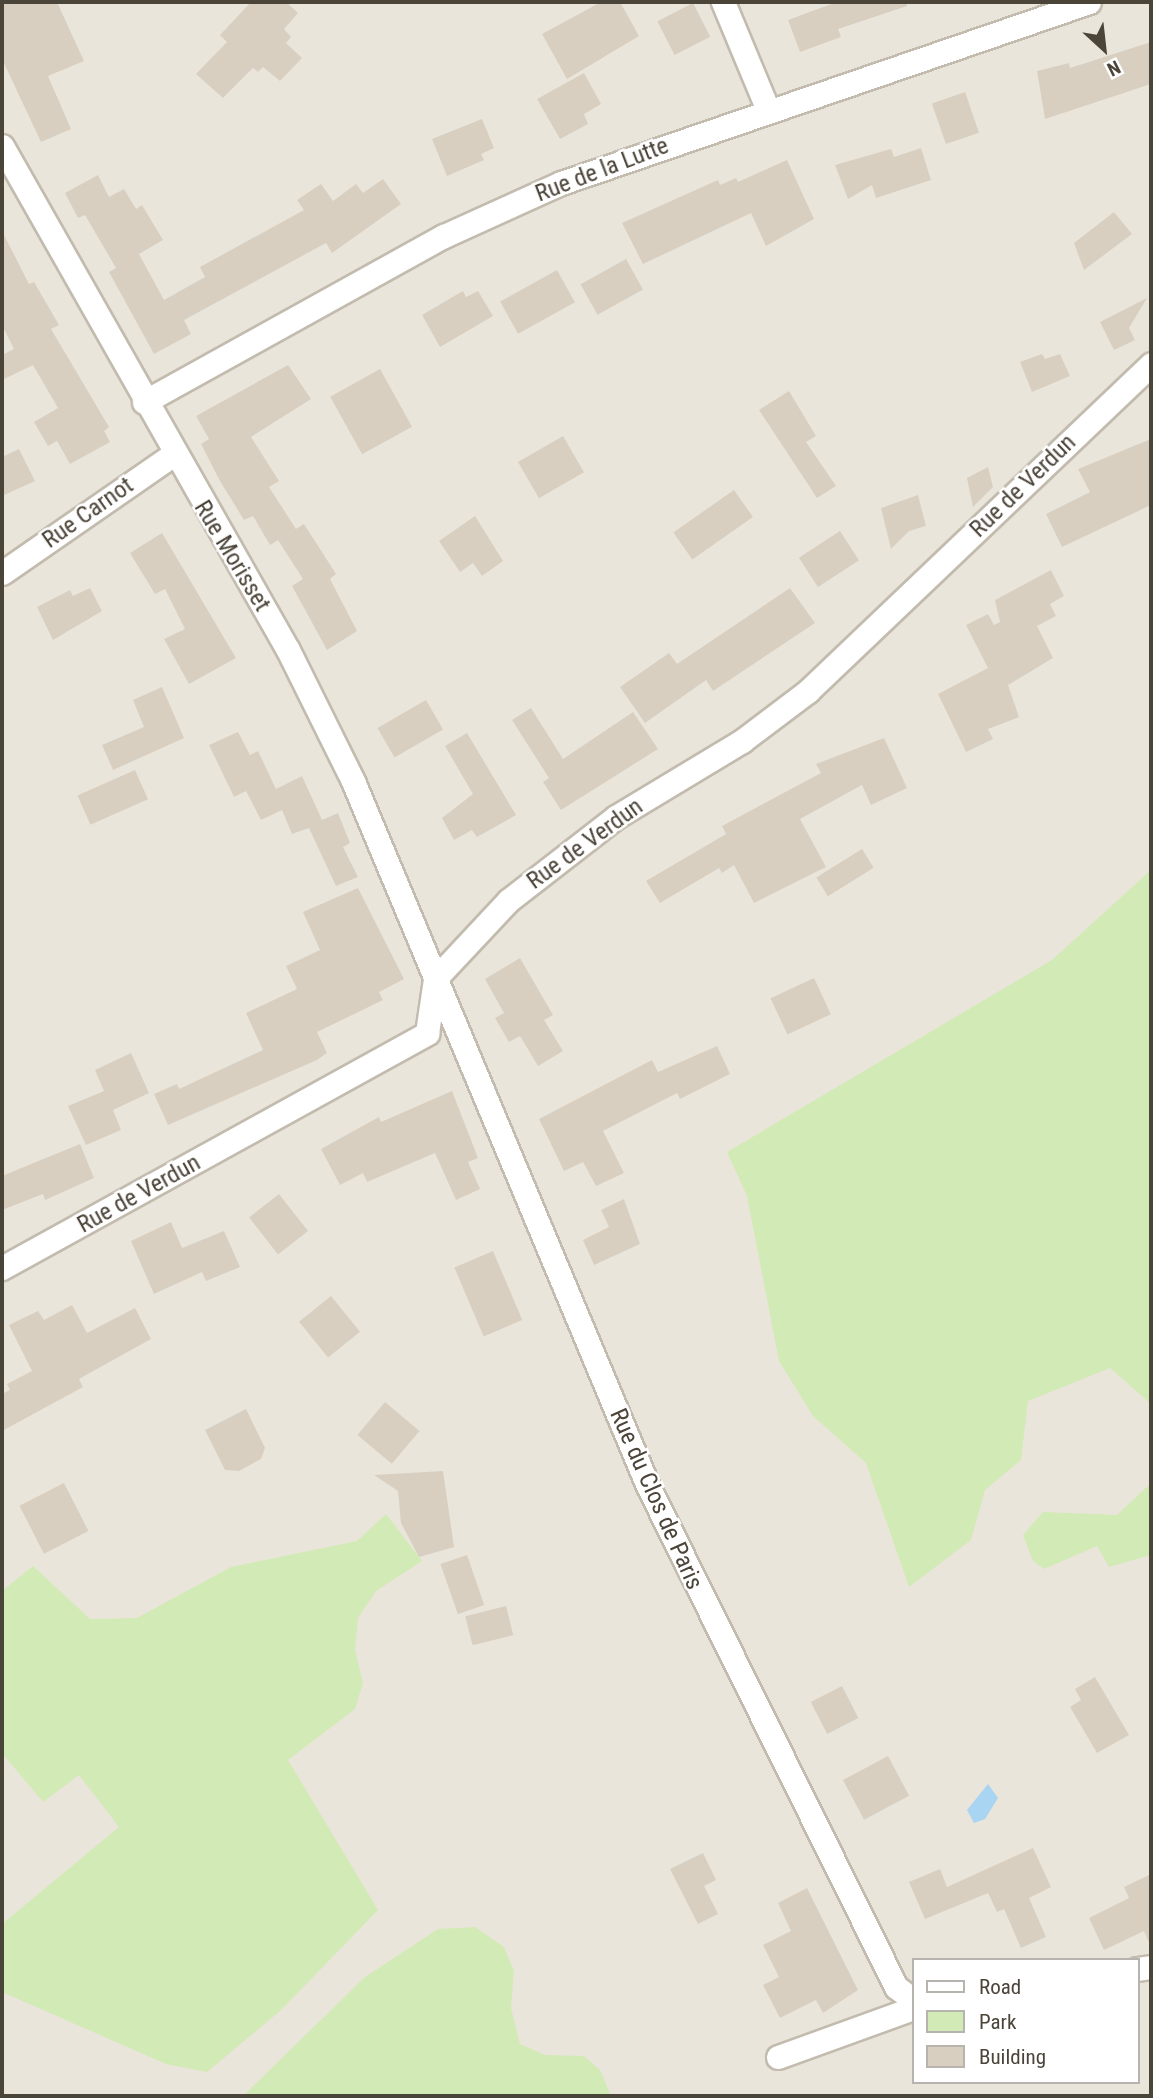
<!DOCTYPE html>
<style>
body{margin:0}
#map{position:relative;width:1153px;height:2098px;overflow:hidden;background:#f6f3ec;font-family:"Roboto Condensed",sans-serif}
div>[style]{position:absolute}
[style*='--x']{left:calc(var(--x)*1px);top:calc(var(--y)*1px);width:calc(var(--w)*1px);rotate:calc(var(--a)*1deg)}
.residential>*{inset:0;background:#eae5da}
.green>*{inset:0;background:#d2eab5}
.water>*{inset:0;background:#a9d4f2}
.building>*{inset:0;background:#d8cfc1;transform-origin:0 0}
.roads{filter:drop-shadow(2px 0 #c2bbae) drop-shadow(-2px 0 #c2bbae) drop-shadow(0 2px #c2bbae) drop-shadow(0 -2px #c2bbae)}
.minor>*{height:23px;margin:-11.5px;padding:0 11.5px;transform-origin:11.5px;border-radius:11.5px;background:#fff}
span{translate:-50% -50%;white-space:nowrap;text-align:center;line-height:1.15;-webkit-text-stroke:5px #fff;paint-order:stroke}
.street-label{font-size:24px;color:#4b4439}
.frame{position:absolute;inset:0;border:4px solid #4b4439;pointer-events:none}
.legend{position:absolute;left:912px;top:1958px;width:228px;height:126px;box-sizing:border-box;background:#fff;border:2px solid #b7b4b0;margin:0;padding:9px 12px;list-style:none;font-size:21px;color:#4b4439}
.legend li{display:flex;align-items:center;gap:14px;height:35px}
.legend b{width:35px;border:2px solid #b7b4b0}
.north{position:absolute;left:1069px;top:14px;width:70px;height:70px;-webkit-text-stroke:5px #fff;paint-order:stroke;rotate:153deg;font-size:19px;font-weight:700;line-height:28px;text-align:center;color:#4b4439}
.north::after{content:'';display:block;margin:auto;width:24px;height:32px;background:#4b4439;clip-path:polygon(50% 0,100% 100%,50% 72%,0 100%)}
</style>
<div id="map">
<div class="residential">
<i style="clip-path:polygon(evenodd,2px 2px,1151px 2px,1151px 2096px,2px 2096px,2px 2px,913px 1960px,1137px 1960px,1137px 2082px,913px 2082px,913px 1960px)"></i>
</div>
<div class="green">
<i style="clip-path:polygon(1151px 870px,1151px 1404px,1110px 1368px,1028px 1401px,1021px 1460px,985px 1490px,971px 1540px,909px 1587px,866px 1463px,813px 1416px,779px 1361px,747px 1196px,727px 1152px,1052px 960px)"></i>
<i style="clip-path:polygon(1151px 1483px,1151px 1555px,1109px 1567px,1097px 1546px,1044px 1569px,1033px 1561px,1023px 1535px,1043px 1512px,1117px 1515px)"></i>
<i style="clip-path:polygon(386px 1514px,422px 1561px,376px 1591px,358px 1618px,355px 1650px,363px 1683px,355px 1709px,288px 1760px,378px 1910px,280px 2011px,207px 2072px,166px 2064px,2px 1992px,2px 1924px,119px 1827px,79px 1775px,43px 1802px,2px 1753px,2px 1591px,33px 1566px,90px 1619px,137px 1618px,231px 1567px,357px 1541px)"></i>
<i style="clip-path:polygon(475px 1927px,504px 1947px,514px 1971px,511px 2008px,520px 2044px,545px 2055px,584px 2056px,600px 2070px,611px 2096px,243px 2096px,365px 1977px,438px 1929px)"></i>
</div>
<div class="water">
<i style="clip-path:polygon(988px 1784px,998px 1798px,985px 1819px,974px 1823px,967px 1810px)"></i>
</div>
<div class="building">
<i style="clip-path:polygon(2px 2px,57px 2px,84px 61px,48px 76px,71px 129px,41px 142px,2px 59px)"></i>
<i style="clip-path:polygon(251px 2px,286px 2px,298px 13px,284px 29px,291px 37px,286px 43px,302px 58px,280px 81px,263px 67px,258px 72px,253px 68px,223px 98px,196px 74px,227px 42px,220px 35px)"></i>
<i style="clip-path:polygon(601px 2px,620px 2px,639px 36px,567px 79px,542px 34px)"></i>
<i style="clip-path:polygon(837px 2px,907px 2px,907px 6px,838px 29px,841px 37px,800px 52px,788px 20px)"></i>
<i style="left:693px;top:3px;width:38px;height:40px;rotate:63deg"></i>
<i style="clip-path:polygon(1151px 42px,1151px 84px,1045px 119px,1037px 71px,1069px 63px,1070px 68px)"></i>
<i style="clip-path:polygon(584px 73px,601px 104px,584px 114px,588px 124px,560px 139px,537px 99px)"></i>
<i style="left:965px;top:92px;width:43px;height:35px;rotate:71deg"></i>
<i style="clip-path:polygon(482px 119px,494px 148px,481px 154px,484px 160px,447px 176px,432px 139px)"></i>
<i style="clip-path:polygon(921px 148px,931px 180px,876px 198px,872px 185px,848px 199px,835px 165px,891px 149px,894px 157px)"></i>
<i style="clip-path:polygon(787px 160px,814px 219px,766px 246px,751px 213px,643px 264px,622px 223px,718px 180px,720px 185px,736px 178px,738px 182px)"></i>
<i style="clip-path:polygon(98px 175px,109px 197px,124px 189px,136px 209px,142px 205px,163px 240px,139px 254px,164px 300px,205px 277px,200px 267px,304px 210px,297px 200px,321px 184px,333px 201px,356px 184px,363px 193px,383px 179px,401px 204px,332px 253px,326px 243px,184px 320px,191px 334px,154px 354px,109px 272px,116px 268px,85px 215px,78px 218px,65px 193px)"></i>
<i style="clip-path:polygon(1114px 212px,1132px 234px,1084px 270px,1074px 243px)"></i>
<i style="clip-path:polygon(2px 231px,29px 284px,34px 282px,59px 325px,51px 329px,109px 427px,104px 431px,110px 442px,70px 464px,57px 441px,48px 446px,34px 422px,58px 408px,33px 365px,2px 380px,2px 355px,14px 349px,2px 325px)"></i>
<i style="left:626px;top:259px;width:35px;height:52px;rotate:61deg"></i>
<i style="left:557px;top:270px;width:37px;height:65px;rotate:61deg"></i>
<i style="clip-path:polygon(463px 291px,466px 297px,478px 291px,493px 316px,440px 347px,422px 315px)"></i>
<i style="clip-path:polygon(1147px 298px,1129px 328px,1135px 340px,1114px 350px,1100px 322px)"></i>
<i style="clip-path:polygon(1042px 354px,1045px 359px,1060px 354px,1070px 376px,1032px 392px,1020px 362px)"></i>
<i style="clip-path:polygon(288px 365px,311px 399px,251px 437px,279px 481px,269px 487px,296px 529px,270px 545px,253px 516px,244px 520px,220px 481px,201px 444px,209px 439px,196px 416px)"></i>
<i style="left:380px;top:369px;width:66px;height:57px;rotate:61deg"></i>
<i style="clip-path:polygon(789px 391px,816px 436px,806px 442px,836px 486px,817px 498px,759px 410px)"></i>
<i style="left:563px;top:436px;width:42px;height:52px;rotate:60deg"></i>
<i style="clip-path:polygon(1151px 439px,1151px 505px,1062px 547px,1046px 514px,1090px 492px,1078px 469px)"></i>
<i style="clip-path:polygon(19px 449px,35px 481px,2px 496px,2px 457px)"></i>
<i style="clip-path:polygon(988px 467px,993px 487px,973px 507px,967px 478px)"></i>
<i style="left:734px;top:490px;width:33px;height:74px;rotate:55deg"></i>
<i style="clip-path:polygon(918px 495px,926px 526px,909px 531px,891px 549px,881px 508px)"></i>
<i style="clip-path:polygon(475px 516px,503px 561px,482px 576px,473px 563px,460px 572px,439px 541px)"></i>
<i style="clip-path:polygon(304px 524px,336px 574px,330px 579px,357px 631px,327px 650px,292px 586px,303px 579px,278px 540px)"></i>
<i style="left:840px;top:531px;width:35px;height:49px;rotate:57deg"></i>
<i style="clip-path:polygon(162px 533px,236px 658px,189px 684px,164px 639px,185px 629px,165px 589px,155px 594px,130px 553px)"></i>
<i style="clip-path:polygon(1051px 570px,1064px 596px,1050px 604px,1056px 616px,1037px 626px,1053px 658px,1008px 685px,1019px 717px,988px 729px,993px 739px,966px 752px,938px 694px,988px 668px,966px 625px,988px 614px,994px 625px,1000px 622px,995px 600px)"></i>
<i style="clip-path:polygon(90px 588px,102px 611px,53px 640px,37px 607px,70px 590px,73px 596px)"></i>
<i style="clip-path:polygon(790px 588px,815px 623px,713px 691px,706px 680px,645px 723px,620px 687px,669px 653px,677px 664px)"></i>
<i style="clip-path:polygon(162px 687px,184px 738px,113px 770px,102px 745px,144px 727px,133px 700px)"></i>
<i style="left:426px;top:700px;width:34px;height:56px;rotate:60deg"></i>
<i style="clip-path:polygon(531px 708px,563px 759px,633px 712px,658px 749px,561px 810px,543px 782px,549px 778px,512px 720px)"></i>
<i style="clip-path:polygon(238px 732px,250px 755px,258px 751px,276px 789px,302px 776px,322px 820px,338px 813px,350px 843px,343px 847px,358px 877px,336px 886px,309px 828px,292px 834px,282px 810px,261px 820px,246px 791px,234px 797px,209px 745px)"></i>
<i style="clip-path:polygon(467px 733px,516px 815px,477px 837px,472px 830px,454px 840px,442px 818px,473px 794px,445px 746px)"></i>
<i style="clip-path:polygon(884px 738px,907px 788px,871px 805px,862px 785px,800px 819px,826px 867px,754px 903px,734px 865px,722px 873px,719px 868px,660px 903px,646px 881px,726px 834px,722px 826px,821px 773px,816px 764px)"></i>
<i style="left:135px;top:770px;width:32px;height:63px;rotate:66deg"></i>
<i style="left:862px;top:849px;width:22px;height:54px;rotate:58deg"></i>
<i style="clip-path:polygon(358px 888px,404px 979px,379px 992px,383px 1000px,317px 1032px,327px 1053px,317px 1060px,168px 1125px,154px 1094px,177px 1084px,179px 1089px,263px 1050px,246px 1013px,297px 989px,286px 966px,320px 950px,303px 912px)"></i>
<i style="clip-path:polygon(520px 958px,553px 1015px,544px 1020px,563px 1051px,538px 1066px,520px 1036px,509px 1042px,495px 1018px,504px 1013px,485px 979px)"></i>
<i style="left:814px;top:978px;width:40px;height:48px;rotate:65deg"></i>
<i style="clip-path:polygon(717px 1046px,730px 1074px,680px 1099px,677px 1093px,603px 1131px,624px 1173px,596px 1186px,583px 1162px,564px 1171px,539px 1119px,652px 1060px,658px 1072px)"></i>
<i style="clip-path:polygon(131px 1053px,149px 1093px,113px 1110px,121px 1130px,86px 1145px,68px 1106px,104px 1091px,95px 1070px)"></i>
<i style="clip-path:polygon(452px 1091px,478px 1158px,468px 1162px,480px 1189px,456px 1200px,435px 1153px,367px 1182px,363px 1173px,340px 1185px,321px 1149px,379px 1117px,381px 1122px)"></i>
<i style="clip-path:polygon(80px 1144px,94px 1178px,45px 1200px,43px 1194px,2px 1210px,2px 1176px)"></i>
<i style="left:279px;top:1194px;width:47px;height:38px;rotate:52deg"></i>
<i style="clip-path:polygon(624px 1199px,640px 1244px,594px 1265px,583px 1240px,609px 1227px,601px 1210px)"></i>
<i style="clip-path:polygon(171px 1222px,182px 1248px,224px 1231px,240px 1267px,206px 1281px,202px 1272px,154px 1294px,131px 1241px)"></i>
<i style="left:493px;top:1251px;width:75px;height:42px;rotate:67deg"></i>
<i style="left:331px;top:1296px;width:46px;height:41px;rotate:51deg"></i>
<i style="clip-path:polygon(72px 1305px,87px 1333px,135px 1308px,151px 1339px,79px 1379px,83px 1387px,2px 1431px,2px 1394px,10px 1390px,7px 1384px,32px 1371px,9px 1325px,38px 1311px,44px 1320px)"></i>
<i style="left:385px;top:1402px;width:45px;height:43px;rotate:40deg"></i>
<i style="clip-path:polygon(246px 1409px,265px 1448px,261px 1459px,239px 1471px,225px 1470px,205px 1430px)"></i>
<i style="clip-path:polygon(443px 1471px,454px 1547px,419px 1557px,401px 1523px,398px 1491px,374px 1475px)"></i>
<i style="left:64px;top:1483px;width:54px;height:50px;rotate:63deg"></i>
<i style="left:467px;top:1555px;width:53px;height:28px;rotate:71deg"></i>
<i style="left:506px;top:1606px;width:30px;height:42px;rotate:76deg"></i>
<i style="clip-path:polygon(1095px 1677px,1129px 1735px,1097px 1753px,1070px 1707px,1081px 1700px,1075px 1689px)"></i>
<i style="left:842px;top:1686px;width:36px;height:35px;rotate:63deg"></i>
<i style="left:888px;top:1756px;width:45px;height:51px;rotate:62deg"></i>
<i style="clip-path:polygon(1033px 1848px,1051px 1887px,1029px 1898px,1046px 1937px,1021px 1948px,1004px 1909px,997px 1912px,988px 1893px,925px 1919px,909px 1882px,940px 1869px,947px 1887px)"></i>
<i style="clip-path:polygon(703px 1853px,716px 1880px,704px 1886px,718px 1914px,698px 1924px,670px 1869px)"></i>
<i style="clip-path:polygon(1151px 1874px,1151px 1947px,1144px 1931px,1104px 1950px,1089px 1918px,1129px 1898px,1124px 1887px)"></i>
<i style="clip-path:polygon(807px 1888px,858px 1990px,823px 2013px,816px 2000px,780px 2018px,763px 1985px,779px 1977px,763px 1945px,791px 1931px,778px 1903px)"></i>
</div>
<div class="roads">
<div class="minor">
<i style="--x:723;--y:2;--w:117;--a:67.4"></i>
<i style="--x:2;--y:146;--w:579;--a:60.43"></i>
<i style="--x:288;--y:650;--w:146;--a:63.6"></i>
<i style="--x:353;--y:781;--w:762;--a:67.3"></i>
<i style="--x:647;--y:1484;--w:561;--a:63.66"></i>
<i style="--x:896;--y:1987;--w:21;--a:37"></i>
<i style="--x:144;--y:402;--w:343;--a:-29"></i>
<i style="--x:444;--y:236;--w:128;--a:-24.4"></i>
<i style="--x:561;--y:183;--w:558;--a:-18.92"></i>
<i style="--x:2;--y:573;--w:209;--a:-34.7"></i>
<i style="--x:2;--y:1268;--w:486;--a:-28.9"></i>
<i style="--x:427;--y:1033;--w:55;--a:-81.6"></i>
<i style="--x:435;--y:979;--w:108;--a:-46.9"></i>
<i style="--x:509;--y:900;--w:135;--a:-37.8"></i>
<i style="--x:616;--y:817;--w:147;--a:-31.1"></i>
<i style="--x:742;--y:741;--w:83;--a:-37.1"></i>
<i style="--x:808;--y:691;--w:474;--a:-43.6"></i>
<i style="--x:1137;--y:1969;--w:14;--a:-8"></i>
<i style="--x:778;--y:2057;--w:144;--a:-19.9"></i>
</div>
</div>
<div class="street-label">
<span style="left:602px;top:170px;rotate:-21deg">Rue de la Lutte</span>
<span style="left:1023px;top:486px;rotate:-44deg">Rue de Verdun</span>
<span style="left:88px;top:513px;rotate:-35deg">Rue Carnot</span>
<span style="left:232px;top:556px;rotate:59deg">Rue Morisset</span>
<span style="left:585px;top:844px;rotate:-36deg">Rue de Verdun</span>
<span style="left:139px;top:1194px;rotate:-29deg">Rue de Verdun</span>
<span style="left:656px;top:1499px;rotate:66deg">Rue du Clos de Paris</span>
</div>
<div class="frame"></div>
<ul class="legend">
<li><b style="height:9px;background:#fff"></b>Road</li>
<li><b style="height:19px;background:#d2eab5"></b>Park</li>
<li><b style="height:19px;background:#d8cfc1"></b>Building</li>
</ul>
<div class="north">N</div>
</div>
